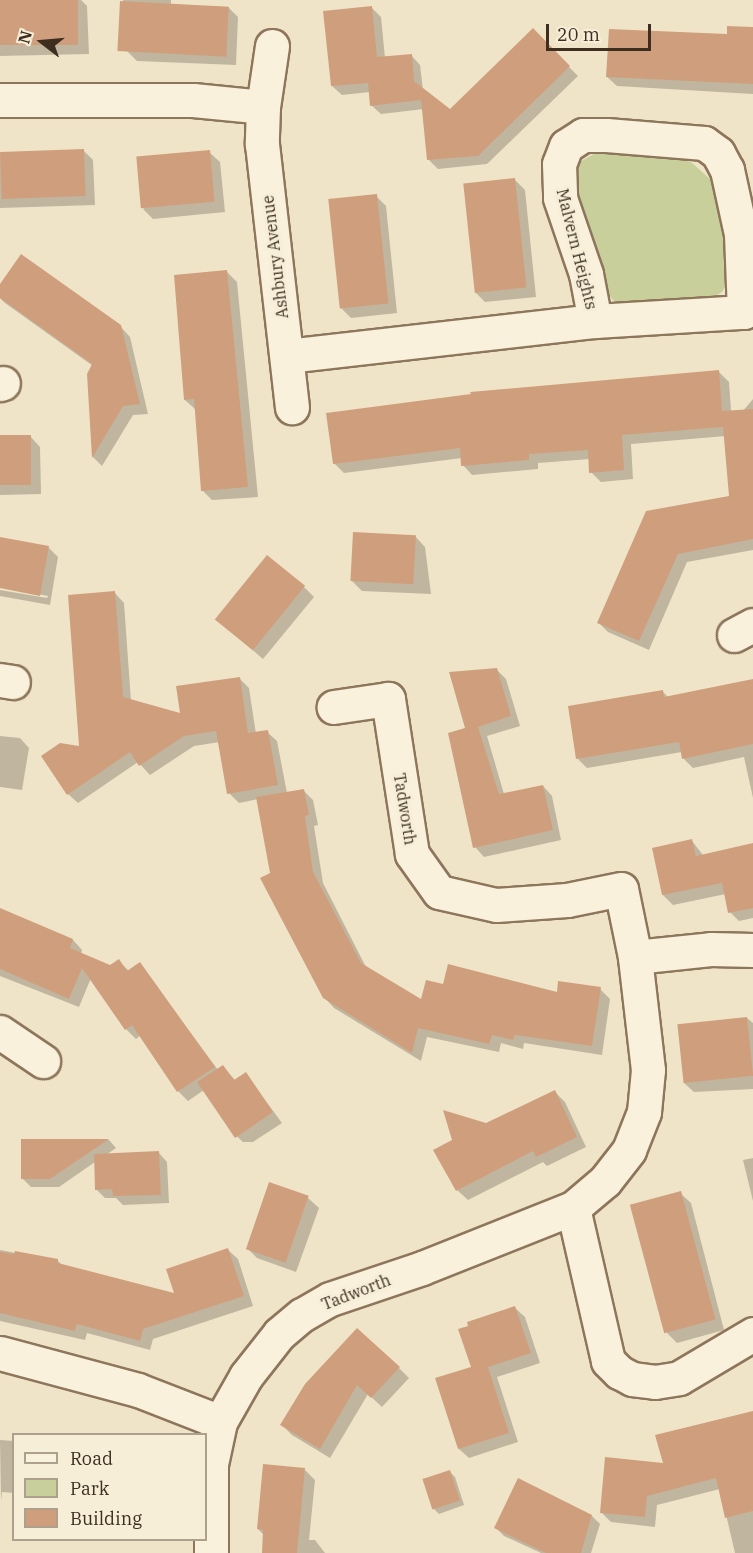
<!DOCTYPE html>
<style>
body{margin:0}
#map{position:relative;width:753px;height:1553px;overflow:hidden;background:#f0e4c8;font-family:"IBM Plex Serif",serif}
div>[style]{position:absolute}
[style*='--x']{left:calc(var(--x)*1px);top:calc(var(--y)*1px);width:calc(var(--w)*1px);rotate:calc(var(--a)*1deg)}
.green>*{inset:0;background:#c9cf9b}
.shadow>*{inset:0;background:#0003}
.building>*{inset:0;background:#cf9f7d;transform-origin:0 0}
.roads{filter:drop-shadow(2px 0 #8d765c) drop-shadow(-2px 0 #8d765c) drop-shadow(0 2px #8d765c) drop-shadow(0 -2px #8d765c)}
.minor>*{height:33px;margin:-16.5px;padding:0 16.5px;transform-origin:16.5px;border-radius:16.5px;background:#faf1dc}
span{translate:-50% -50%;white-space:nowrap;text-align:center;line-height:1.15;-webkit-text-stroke:6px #f7eed8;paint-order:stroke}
.street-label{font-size:16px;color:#3d2e20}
.legend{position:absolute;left:12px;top:1433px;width:195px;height:108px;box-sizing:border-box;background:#f7eed8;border:2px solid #ada18e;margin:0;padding:8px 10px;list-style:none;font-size:18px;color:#3d2e20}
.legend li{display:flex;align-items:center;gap:12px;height:30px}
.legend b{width:30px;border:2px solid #ada18e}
.north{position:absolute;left:12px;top:12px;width:60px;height:60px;-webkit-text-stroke:4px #f7eed8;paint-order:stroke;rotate:286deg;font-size:16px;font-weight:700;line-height:24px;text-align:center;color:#3d2e20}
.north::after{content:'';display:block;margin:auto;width:21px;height:27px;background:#3d2e20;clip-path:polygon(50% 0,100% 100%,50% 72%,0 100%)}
.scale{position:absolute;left:546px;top:24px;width:105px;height:27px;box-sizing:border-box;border:3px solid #3d2e20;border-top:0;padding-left:8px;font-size:18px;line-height:21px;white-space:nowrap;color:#3d2e20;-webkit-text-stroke:4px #f7eed8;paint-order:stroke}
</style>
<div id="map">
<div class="green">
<i style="clip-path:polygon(599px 151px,681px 159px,691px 162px,710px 179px,718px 196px,727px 236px,729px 281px,722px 292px,709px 300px,629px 303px,614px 301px,607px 293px,577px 203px,574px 174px,580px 162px)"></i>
</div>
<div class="shadow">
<i style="clip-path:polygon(0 0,81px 0,87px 6px,89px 54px,0 56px)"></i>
<i style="clip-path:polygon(123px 0,171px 0,171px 5px,228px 7px,238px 17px,236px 65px,137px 61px,127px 51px)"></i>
<i style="clip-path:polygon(372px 8px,381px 17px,385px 58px,411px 55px,420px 65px,423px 90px,450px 111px,533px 31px,578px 76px,487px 164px,438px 169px,429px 160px,424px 109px,381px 114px,371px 105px,370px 92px,342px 95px,332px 86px)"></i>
<i style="clip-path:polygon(753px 36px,753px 94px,617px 86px,607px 77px)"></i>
<i style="clip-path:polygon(83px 150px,93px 160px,95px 205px,0 208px,0 153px)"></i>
<i style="clip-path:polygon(209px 152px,220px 162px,225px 212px,153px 219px,143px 209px)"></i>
<i style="clip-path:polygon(515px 180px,525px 190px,536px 297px,485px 302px,475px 292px)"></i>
<i style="clip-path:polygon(376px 196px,386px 206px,397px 313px,351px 318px,341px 308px)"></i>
<i style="clip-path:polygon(227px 272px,237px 282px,258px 497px,212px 500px,202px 490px,196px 410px,185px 400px)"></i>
<i style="clip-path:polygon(0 286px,120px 326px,130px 337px,148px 414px,133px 415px,102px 466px,93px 457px,88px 374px,93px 366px,5px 303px,0 298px)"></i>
<i style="clip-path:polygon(719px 372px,729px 382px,732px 424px,753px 399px,753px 550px,687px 562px,649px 650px,608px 632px,599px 623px,731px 497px,726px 436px,631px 444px,633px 479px,601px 482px,591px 472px,590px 459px,538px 463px,538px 469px,472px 475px,463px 465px,462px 458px,344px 473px,334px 463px)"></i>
<i style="clip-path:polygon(30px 436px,40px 447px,41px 494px,0 495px,0 437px)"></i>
<i style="clip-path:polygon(415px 536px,425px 547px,431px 594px,362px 591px,352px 581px)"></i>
<i style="clip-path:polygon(0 539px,48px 547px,58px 557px,50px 605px,0 596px,0 590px,47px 598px,48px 596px,0 587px)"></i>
<i style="clip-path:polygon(304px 587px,314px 597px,263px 659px,217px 620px)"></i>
<i style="clip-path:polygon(115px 593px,124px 603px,131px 701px,182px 715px,239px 678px,249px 688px,256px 734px,267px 732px,277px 741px,287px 793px,303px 790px,313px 800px,318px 825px,314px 826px,323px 883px,367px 969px,422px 1002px,444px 986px,558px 994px,600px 989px,610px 999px,602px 1055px,524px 1043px,523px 1049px,501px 1043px,499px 1052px,427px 1037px,421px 1061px,334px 1008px,324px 997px,271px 874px,258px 799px,239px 803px,229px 793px,220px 742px,194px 746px,150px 775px,138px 762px,78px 803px,68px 794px)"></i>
<i style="clip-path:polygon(496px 669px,506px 679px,520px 726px,487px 736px,504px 794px,543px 786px,552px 796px,561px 840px,484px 857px,475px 847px,467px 729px)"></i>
<i style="clip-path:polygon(753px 680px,753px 798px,744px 757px,693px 768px,684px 759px,682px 752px,587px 768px,578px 759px,663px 692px,669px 698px)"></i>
<i style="clip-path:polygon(0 736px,20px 738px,29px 748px,22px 790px,0 787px)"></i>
<i style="clip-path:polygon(692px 841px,703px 855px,753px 875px,753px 918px,739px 921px,730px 912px,726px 894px,673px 905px,663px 895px)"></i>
<i style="clip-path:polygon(0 910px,73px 940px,82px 950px,81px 954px,110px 966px,119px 961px,129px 971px,140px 964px,218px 1070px,223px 1067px,236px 1081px,246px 1074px,282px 1123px,253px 1142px,243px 1142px,232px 1132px,204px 1090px,188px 1101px,178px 1091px,141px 1035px,136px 1039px,126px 1029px,91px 978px,79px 1007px,0 976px)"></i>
<i style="clip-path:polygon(747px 1018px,753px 1023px,753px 1089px,694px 1092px,684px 1083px)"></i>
<i style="clip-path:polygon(554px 1091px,565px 1102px,586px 1147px,547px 1166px,543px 1162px,468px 1200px,457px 1190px,486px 1124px)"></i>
<i style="clip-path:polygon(23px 1140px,109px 1140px,116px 1148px,106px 1155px,159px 1153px,167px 1162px,169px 1203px,123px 1205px,116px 1198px,105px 1198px,96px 1189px,95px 1162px,59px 1187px,31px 1187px,23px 1179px)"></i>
<i style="clip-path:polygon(753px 1158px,753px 1201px,743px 1160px)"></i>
<i style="clip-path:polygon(270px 1184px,308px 1198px,319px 1208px,296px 1272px,257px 1258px,247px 1248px)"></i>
<i style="clip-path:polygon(680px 1193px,691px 1203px,724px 1330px,677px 1343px,667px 1333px)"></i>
<i style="clip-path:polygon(0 1250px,58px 1261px,62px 1265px,176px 1295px,228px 1250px,238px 1259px,253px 1306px,153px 1339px,150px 1350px,87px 1333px,85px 1340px,0 1321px)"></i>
<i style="clip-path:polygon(515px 1308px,525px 1317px,540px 1363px,497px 1377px,518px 1442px,469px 1458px,459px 1449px,437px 1379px,472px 1368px)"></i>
<i style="clip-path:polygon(399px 1368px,409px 1378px,382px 1407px,368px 1394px,330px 1458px,292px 1435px,282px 1425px,306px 1385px)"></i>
<i style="clip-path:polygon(753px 1412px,753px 1553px,735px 1553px,720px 1489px,657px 1505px,655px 1527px,611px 1522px,601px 1512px,665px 1464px)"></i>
<i style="clip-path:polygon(0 1440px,14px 1441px,14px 1493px,2px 1492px,1px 1501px)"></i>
<i style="clip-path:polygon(305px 1470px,315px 1480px,309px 1540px,315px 1540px,325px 1553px,263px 1553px,264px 1535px,258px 1529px)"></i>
<i style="clip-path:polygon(450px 1472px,455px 1477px,464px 1505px,439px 1514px,434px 1509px)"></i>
<i style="clip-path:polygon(592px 1516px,600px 1524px,591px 1553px,541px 1553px,504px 1536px,496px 1528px)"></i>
</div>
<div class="building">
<i style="left:0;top:0;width:78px;height:45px"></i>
<i style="left:120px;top:1px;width:109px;height:50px;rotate:3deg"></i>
<i style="clip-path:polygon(372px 6px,377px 57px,412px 54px,414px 81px,450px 109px,533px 28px,570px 66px,478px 156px,427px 160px,421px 100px,370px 106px,368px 83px,331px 86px,323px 11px)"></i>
<i style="clip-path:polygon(727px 26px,753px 27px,753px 84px,606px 77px,609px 29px,727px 34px)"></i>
<i style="left:84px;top:149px;width:47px;height:84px;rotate:88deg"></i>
<i style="left:210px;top:150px;width:52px;height:74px;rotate:85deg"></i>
<i style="left:515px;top:178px;width:110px;height:52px;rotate:84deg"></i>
<i style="left:377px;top:194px;width:110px;height:49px;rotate:84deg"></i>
<i style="clip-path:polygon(21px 254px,121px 325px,140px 404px,123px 406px,92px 458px,87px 374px,92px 364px,0 298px,0 284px)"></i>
<i style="clip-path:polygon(227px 270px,248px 487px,201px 491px,194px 399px,184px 400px,174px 275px)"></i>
<i style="clip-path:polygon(719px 370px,722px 411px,753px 409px,753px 539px,678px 554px,639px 641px,597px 623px,646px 511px,729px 496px,723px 427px,622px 435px,624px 470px,589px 473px,588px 450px,529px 454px,529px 460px,461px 466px,460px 448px,333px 464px,326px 413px,471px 394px,470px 392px)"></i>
<i style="left:0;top:435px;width:31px;height:50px"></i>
<i style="left:353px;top:532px;width:63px;height:49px;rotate:3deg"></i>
<i style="clip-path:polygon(0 537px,49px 546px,40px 596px,0 588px)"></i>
<i style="left:267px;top:555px;width:49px;height:83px;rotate:39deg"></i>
<i style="clip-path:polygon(115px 591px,123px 697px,180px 713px,176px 686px,240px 677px,248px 733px,268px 730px,278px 785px,227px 794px,216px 731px,184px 736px,139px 766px,130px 752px,67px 795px,41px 756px,60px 743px,79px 746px,68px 595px)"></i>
<i style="clip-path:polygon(497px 668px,511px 716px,478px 727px,499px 794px,543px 785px,553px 830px,473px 848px,448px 733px,465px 728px,449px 672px)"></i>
<i style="clip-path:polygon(753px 679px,753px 744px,682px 759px,679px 742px,576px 759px,568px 706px,663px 690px,664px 697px)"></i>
<i style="clip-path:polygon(304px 789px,309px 815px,305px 816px,313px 872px,361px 963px,421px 999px,426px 980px,443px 984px,448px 964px,557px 992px,558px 981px,601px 987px,592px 1046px,515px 1035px,513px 1040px,492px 1035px,489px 1044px,418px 1028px,412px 1053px,323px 998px,260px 878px,270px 873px,256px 797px)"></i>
<i style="clip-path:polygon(692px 839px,696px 856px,753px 843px,753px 908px,728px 913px,722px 883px,662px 895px,652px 848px)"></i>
<i style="clip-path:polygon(0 908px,73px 939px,70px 948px,110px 965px,119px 959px,127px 971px,140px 962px,215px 1067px,177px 1092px,132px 1025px,125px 1030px,82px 968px,69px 999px,0 969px)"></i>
<i style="left:747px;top:1017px;width:59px;height:70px;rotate:84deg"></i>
<i style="clip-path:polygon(223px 1065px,234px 1080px,246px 1072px,273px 1112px,235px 1138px,197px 1082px)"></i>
<i style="clip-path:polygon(555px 1090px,577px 1137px,536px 1157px,533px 1151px,456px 1191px,433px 1150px,452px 1140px,443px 1110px,486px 1123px)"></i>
<i style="clip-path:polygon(21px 1139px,109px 1139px,50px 1179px,21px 1179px)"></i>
<i style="clip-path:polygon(159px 1151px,161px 1195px,113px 1196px,112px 1189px,95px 1190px,94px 1154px)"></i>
<i style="left:269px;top:1182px;width:42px;height:71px;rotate:19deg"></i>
<i style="left:681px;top:1191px;width:133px;height:53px;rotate:75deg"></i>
<i style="clip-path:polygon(228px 1248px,244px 1296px,143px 1329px,140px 1341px,77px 1324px,75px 1331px,0 1313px,0 1252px,14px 1254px,15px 1251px,58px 1259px,58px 1263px,174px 1293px,166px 1269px)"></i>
<i style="clip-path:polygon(515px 1306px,531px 1353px,488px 1367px,509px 1433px,458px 1449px,435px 1378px,471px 1367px,458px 1329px,468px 1326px,467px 1322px)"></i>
<i style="clip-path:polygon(357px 1328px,400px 1367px,371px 1398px,357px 1385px,320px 1449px,280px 1425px,305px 1384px)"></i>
<i style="clip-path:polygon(753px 1411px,753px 1511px,725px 1518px,716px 1478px,647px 1496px,645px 1517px,600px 1513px,605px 1457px,663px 1463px,655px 1435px)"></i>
<i style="clip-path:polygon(263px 1464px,305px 1468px,297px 1553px,262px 1553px,263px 1530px,257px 1529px)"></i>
<i style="left:450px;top:1470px;width:32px;height:29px;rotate:72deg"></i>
<i style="clip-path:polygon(518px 1478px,592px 1515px,581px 1553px,546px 1553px,494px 1528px)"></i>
</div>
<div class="roads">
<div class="minor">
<i style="--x:272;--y:46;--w:62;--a:98.4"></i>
<i style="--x:263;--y:107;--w:37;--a:92"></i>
<i style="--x:262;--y:144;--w:265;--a:83.5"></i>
<i style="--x:0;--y:100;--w:193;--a:0"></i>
<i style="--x:193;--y:100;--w:70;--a:5.7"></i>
<i style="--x:287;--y:356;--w:310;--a:-6.5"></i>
<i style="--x:595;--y:321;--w:149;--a:-3.5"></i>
<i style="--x:744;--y:312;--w:78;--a:-92.2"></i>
<i style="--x:741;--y:234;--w:66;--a:-102.3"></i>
<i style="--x:727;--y:170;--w:19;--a:-118"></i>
<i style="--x:718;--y:153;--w:17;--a:-144"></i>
<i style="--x:704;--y:143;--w:98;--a:-175.3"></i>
<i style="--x:606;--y:135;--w:23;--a:180"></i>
<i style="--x:583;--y:135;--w:20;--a:147"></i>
<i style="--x:566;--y:146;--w:19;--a:111"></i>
<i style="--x:559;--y:164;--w:34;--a:88"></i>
<i style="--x:560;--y:198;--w:80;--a:71.1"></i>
<i style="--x:586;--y:274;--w:48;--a:79.2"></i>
<i style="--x:0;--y:384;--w:3;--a:-18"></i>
<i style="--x:734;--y:635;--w:21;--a:-28"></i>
<i style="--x:0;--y:680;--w:13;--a:9"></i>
<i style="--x:635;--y:957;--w:76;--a:-6"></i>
<i style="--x:711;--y:949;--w:42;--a:1.4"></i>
<i style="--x:0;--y:1032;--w:52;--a:34"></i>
<i style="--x:573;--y:1208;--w:157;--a:77.1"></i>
<i style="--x:608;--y:1361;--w:16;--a:45"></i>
<i style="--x:619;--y:1372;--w:15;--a:28"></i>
<i style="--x:632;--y:1379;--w:23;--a:7"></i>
<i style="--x:655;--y:1382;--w:24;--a:-9"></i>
<i style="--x:679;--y:1378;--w:86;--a:-30.7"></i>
<i style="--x:0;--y:1353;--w:143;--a:15"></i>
<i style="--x:138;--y:1390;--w:88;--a:21.3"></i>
<i style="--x:211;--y:1553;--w:89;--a:-90"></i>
<i style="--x:211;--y:1464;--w:43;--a:-77.9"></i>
<i style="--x:220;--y:1422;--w:53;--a:-60.5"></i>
<i style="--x:246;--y:1376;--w:53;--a:-51.8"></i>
<i style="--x:279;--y:1334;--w:30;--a:-40"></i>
<i style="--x:302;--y:1315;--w:32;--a:-30"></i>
<i style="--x:330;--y:1299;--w:97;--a:-18.6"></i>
<i style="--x:422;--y:1268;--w:162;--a:-21.7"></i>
<i style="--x:573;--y:1208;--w:42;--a:-40.2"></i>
<i style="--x:605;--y:1181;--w:39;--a:-52"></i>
<i style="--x:629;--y:1150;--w:41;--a:-68.5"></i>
<i style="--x:644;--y:1112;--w:42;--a:-84.6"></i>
<i style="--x:648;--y:1070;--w:114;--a:-96.6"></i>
<i style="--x:635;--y:957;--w:69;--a:-101.6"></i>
<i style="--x:621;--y:889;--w:55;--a:168.5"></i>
<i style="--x:567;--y:900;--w:71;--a:176"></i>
<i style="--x:496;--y:905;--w:58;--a:-167.2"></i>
<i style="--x:439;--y:892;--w:47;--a:-125.4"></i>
<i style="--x:412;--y:854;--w:157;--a:-98.8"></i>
<i style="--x:388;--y:699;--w:55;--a:171.6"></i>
</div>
</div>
<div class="street-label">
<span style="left:577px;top:249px;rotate:76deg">Malvern Heights</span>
<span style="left:275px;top:257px;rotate:-97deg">Ashbury Avenue</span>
<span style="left:405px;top:809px;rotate:81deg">Tadworth</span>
<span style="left:356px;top:1292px;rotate:-21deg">Tadworth</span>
</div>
<ul class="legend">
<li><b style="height:8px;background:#faf1dc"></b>Road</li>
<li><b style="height:16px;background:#c9cf9b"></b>Park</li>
<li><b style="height:16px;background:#cf9f7d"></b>Building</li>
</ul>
<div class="north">N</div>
<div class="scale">20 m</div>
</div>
